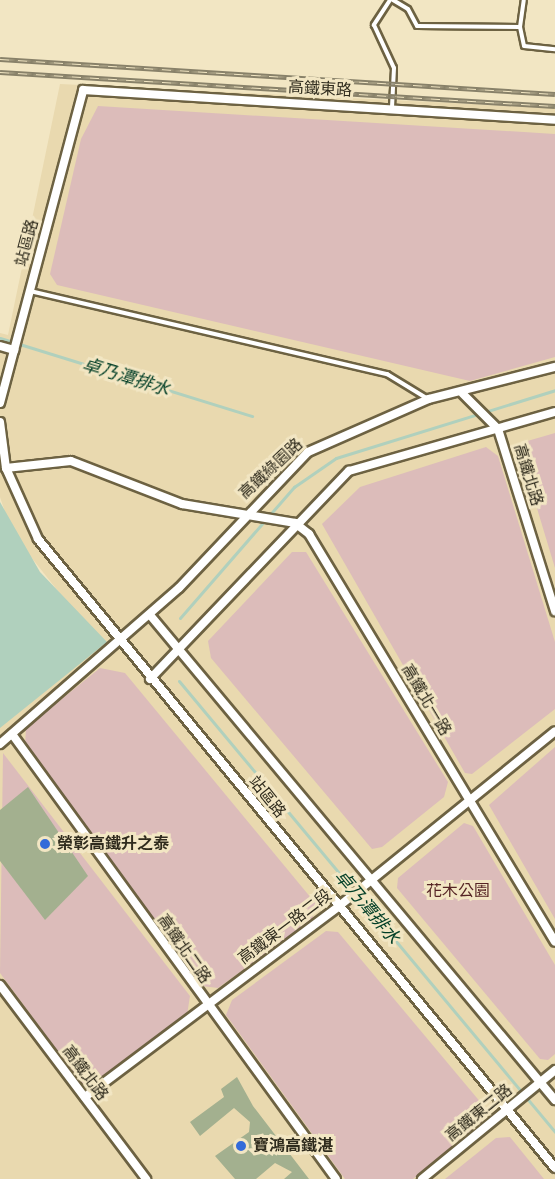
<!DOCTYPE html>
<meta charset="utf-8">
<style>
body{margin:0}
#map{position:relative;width:555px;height:1179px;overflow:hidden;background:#f2e6c3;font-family:"DM Sans","Noto Sans TC",sans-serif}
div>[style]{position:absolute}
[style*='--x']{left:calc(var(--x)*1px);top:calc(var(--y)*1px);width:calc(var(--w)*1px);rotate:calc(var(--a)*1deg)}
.built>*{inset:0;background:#e9d9af}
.green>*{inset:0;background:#dcbcba}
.water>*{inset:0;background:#b0d0bd}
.stream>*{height:3px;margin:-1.5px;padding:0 1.5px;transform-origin:1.5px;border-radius:1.5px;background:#b0d0bd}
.building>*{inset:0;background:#a3b08f}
.roads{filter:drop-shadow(2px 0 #6d6242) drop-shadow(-2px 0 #6d6242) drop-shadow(0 2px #6d6242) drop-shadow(0 -2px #6d6242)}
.service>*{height:4px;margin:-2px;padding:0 2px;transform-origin:2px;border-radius:2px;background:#fff}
.minor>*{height:8px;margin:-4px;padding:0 4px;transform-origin:4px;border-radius:4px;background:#fff}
.rail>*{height:5px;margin-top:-2.5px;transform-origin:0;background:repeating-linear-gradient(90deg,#f2e6c3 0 9px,#888169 0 18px);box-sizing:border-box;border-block:2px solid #888169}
.dots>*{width:16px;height:16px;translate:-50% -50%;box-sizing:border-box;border:3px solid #f2e6c3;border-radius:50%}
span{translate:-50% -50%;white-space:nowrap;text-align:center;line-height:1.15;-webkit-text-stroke:6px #f2e6c3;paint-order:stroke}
.street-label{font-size:16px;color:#2f2b1d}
.poi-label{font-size:16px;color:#2f2b1d;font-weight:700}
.left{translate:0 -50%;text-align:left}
.park-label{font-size:16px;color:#562525}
.water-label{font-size:18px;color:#013e26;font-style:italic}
</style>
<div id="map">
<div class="built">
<i style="clip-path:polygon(60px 84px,555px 108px,555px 1179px,0 1179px,0 714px,92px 634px,12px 533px,0 497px,0 333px,8px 335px)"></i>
</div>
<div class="green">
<i style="clip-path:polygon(98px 106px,555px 134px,555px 357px,470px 381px,57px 285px,50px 274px,81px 139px)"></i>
<i style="clip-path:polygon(555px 433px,555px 568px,520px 452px,524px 442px)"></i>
<i style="clip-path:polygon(486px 447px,498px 456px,555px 642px,555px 709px,472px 774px,465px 773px,322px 524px,360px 487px)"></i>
<i style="clip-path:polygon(292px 552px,306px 552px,448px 782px,444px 797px,382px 847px,372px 849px,211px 658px,208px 641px)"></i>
<i style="clip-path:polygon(100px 668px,125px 673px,316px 904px,312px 920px,218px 988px,202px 986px,25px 747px,26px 728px)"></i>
<i style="clip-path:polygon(555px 747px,555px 919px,489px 805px)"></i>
<i style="clip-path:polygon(3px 753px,190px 996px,187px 1015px,95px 1085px,81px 1083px,0 973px)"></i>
<i style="clip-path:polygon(464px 823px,473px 826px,555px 965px,555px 1054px,548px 1060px,540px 1059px,397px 888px,398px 878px)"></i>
<i style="clip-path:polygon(326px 931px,338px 932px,487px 1110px,484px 1122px,413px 1179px,345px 1179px,226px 1015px,232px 1000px)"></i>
<i style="clip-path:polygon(510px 1137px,544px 1179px,445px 1179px,496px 1138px)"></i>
</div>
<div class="water">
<i style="clip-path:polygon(0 502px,40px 572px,107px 642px,0 728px)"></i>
</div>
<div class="stream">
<i style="--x:0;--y:338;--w:264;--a:17.2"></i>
<i style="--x:180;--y:618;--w:174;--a:-49"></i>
<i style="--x:294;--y:487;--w:51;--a:-34.6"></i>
<i style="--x:336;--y:458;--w:229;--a:-17.2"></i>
<i style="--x:179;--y:681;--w:587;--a:50.18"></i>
</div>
<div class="building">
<i style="clip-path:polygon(28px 787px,88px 876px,45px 920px,0 861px,0 810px)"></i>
<i style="clip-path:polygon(237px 1077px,253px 1106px,309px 1179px,284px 1179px,292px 1172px,275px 1163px,256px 1179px,235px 1179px,215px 1156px,249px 1132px,250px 1122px,234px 1108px,200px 1136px,190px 1122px,224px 1097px,221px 1089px)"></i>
</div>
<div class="roads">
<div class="service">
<i style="--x:390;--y:0;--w:30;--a:123"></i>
<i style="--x:374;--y:25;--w:47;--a:65.1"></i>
<i style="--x:394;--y:68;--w:40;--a:92.9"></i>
<i style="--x:393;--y:0;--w:17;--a:31"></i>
<i style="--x:408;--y:9;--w:19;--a:62"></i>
<i style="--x:417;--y:26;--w:103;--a:0.6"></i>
<i style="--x:520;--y:27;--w:19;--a:78"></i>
<i style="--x:524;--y:46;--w:31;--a:6"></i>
<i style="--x:520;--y:27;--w:27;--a:-82"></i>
<i style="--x:30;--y:291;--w:367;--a:13.1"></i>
<i style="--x:387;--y:374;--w:48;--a:31.4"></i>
</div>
<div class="minor">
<i style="--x:0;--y:346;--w:15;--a:16"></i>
<i style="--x:463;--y:394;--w:49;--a:45"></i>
<i style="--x:498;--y:429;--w:191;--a:72.6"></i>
<i style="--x:0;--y:403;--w:324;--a:-75.1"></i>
<i style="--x:83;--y:90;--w:473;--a:3.6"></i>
<i style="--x:0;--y:422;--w:46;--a:82.6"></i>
<i style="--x:6;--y:468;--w:78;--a:65.7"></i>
<i style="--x:38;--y:539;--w:814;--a:50.58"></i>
<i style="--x:6;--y:468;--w:65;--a:-6.1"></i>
<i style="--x:71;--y:461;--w:119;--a:21.2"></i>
<i style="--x:182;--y:504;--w:115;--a:9.5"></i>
<i style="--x:295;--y:523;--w:18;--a:38"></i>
<i style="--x:309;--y:534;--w:476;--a:58.9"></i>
<i style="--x:150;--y:615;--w:632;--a:50.14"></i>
<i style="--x:150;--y:679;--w:288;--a:-46.3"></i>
<i style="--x:349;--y:471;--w:214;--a:-16"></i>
<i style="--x:12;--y:734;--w:550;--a:53.94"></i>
<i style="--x:0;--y:744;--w:237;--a:-41.1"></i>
<i style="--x:179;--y:588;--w:187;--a:-46.5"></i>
<i style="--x:308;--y:452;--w:132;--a:-23.7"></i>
<i style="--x:429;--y:399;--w:130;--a:-14.3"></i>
<i style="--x:0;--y:985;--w:243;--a:53"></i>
<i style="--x:85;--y:1097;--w:316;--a:-36.9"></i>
<i style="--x:338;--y:907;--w:279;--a:-39"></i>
<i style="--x:422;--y:1179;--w:172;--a:-39.3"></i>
</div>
</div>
<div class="rail">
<i style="--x:0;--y:59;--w:556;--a:3.61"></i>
<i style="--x:0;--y:72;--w:556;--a:3.51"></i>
</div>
<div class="dots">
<i style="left:45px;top:844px;background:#336bd9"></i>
<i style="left:241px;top:1146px;background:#336bd9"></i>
</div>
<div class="street-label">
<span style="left:320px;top:89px;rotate:3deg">高鐵東路</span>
<span style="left:27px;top:243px;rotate:-75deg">站區路</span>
<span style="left:271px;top:469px;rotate:-43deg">高鐵綠園路</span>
<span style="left:528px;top:475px;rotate:73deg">高鐵北路</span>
<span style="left:426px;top:700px;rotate:59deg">高鐵北一路</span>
<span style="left:267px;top:797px;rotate:51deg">站區路</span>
<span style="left:285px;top:927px;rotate:-37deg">高鐵東一路二段</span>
<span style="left:184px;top:949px;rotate:55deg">高鐵北二路</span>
<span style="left:85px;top:1073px;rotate:53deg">高鐵北路</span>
<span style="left:479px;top:1113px;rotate:-39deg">高鐵東二路</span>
</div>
<div class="poi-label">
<span class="left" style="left:57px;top:844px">榮彰高鐵升之泰</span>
<span class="left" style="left:253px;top:1146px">寶鴻高鐵湛</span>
</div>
<div class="park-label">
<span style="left:458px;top:891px">花木公園</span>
</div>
<div class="water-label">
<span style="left:126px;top:377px;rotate:17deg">卓乃潭排水</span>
<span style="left:367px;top:907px;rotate:50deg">卓乃潭排水</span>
</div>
</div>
